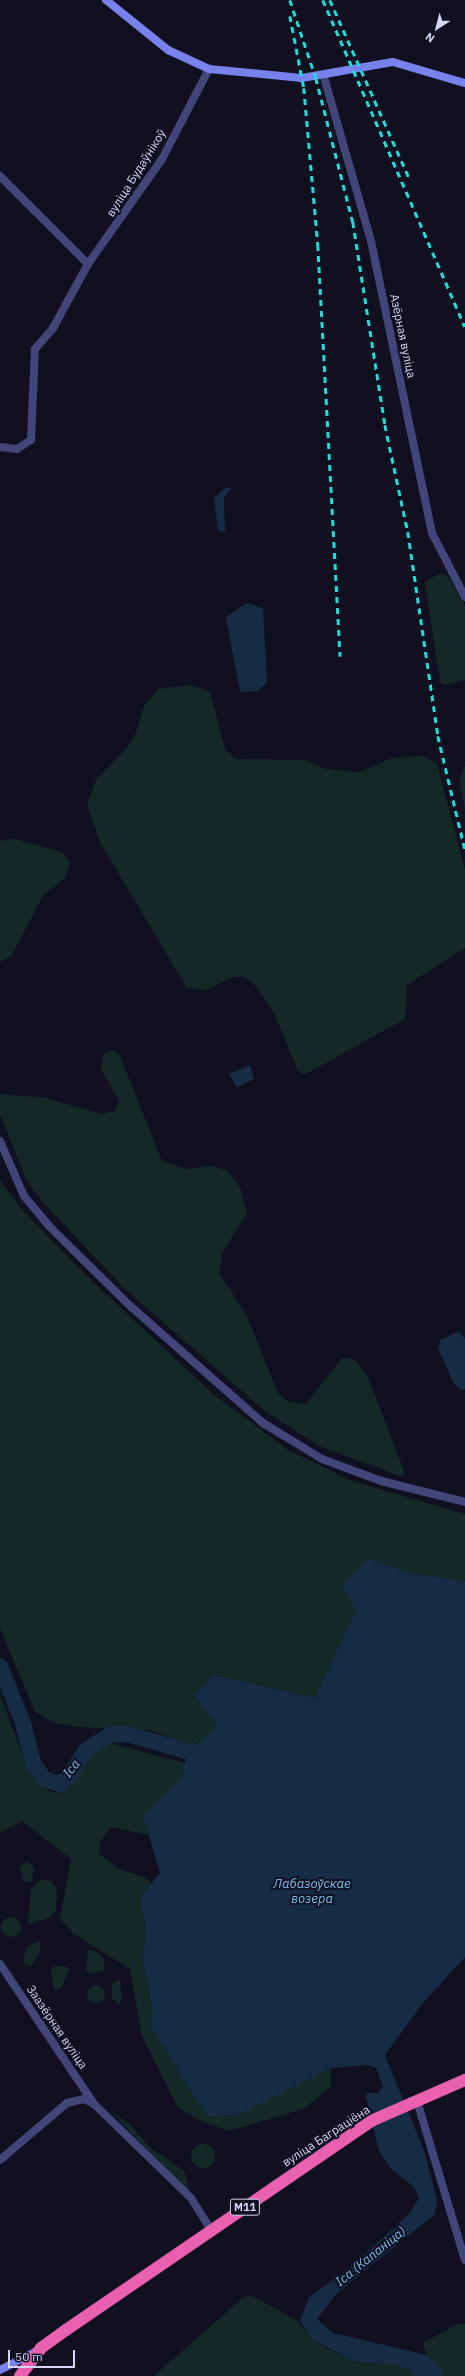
<!DOCTYPE html>
<meta charset="utf-8">
<style>
body{margin:0}
#map{position:relative;width:465px;height:2376px;overflow:hidden;background:#111020;font-family:"IBM Plex Sans",sans-serif}
div>[style]{position:absolute}
[style*='--x']{left:calc(var(--x)*1px);top:calc(var(--y)*1px);width:calc(var(--w)*1px);rotate:calc(var(--a)*1deg)}
.green>*{inset:0;background:#142926}
.round{border-radius:50%}
.water>*{inset:0;background:#162c44}
.river>*{height:16px;margin:-8px;padding:0 8px;transform-origin:8px;border-radius:8px;background:#162c44}
.street>*{height:8px;margin:-4px;padding:0 4px;transform-origin:4px;border-radius:4px;background:#414579}
.secondary>*{height:8px;margin:-4px;padding:0 4px;transform-origin:4px;border-radius:4px;background:#7882ed}
.highway>*{height:12px;margin:-6px;padding:0 6px;transform-origin:6px;border-radius:6px;background:#ea60b0}
.rail>*{height:2.5px;margin-top:-1.25px;transform-origin:0;background:repeating-linear-gradient(90deg,#1edddb 0 6px,transparent 0 11px)}
span{translate:-50% -50%;white-space:nowrap;text-align:center;line-height:1.15;-webkit-text-stroke:4px #111020;paint-order:stroke}
.shield-label span{padding:1px 3px;background:#111020;border:1px solid;border-radius:3px;-webkit-text-stroke-width:0}
.shield-label{font-size:11px;color:#d5d5f9;font-weight:700}
.street-label{font-size:12px;color:#d5d5f9}
.water-label{font-size:13px;color:#70c0ec;font-style:italic}
.north{position:absolute;left:417px;top:8px;width:40px;height:40px;-webkit-text-stroke:3px #111020;paint-order:stroke;rotate:216deg;font-size:11px;font-weight:700;line-height:16px;text-align:center;color:#d5d5f9}
.north::after{content:'';display:block;margin:auto;width:14px;height:18px;background:#d5d5f9;clip-path:polygon(50% 0,100% 100%,50% 72%,0 100%)}
.scale{position:absolute;left:8px;top:2350px;width:67px;height:18px;box-sizing:border-box;border:2px solid #d5d5f9;border-top:0;padding-left:5px;font-size:12px;line-height:14px;white-space:nowrap;color:#d5d5f9;-webkit-text-stroke:3px #111020;paint-order:stroke}
</style>
<div id="map">
<div class="green">
<i style="clip-path:polygon(440px 573px,448px 576px,465px 606px,465px 680px,444px 685px,440px 682px,425px 582px)"></i>
<i style="clip-path:polygon(191px 685px,210px 692px,225px 749px,235px 759px,305px 760px,326px 769px,360px 772px,392px 758px,424px 756px,437px 764px,465px 870px,465px 948px,407px 985px,405px 1019px,304px 1075px,298px 1071px,275px 1015px,254px 984px,244px 977px,232px 977px,206px 990px,187px 988px,101px 844px,87px 805px,96px 780px,126px 749px,136px 733px,144px 706px,159px 689px)"></i>
<i style="clip-path:polygon(465px 766px,465px 809px,459px 780px)"></i>
<i style="clip-path:polygon(14px 839px,62px 852px,70px 864px,65px 878px,43px 896px,11px 956px,0 962px,0 841px)"></i>
<i style="clip-path:polygon(112px 1050px,120px 1056px,162px 1161px,186px 1169px,211px 1166px,226px 1170px,240px 1187px,247px 1213px,222px 1253px,219px 1273px,246px 1314px,278px 1393px,288px 1402px,306px 1404px,342px 1358px,354px 1359px,368px 1377px,405px 1474px,400px 1476px,319px 1446px,265px 1411px,124px 1288px,40px 1199px,25px 1177px,0 1114px,0 1094px,46px 1098px,102px 1114px,115px 1111px,119px 1101px,101px 1069px,103px 1055px)"></i>
<i style="clip-path:polygon(0 1180px,21px 1209px,94px 1283px,212px 1393px,288px 1450px,352px 1481px,465px 1514px,465px 1581px,414px 1574px,368px 1560px,356px 1610px,315px 1698px,214px 1675px,194px 1695px,217px 1726px,194px 1746px,149px 1730px,78px 1727px,52px 1722px,35px 1712px,0 1628px)"></i>
<i style="clip-path:polygon(0 1695px,27px 1767px,39px 1784px,51px 1792px,60px 1793px,66px 1788px,94px 1750px,109px 1743px,185px 1763px,181px 1778px,143px 1816px,149px 1835px,111px 1827px,100px 1841px,99px 1854px,117px 1868px,144px 1877px,151px 1883px,140px 1897px,147px 1935px,142px 1961px,150px 1992px,152px 2028px,206px 2116px,331px 2068px,331px 2087px,303px 2109px,229px 2131px,203px 2122px,178px 2108px,142px 2036px,130px 1969px,74px 1934px,60px 1919px,71px 1859px,22px 1821px,0 1833px)"></i>
<i style="clip-path:polygon(27px 1861px,34px 1868px,32px 1882px,23px 1881px,20px 1868px)"></i>
<i style="clip-path:polygon(41px 1879px,51px 1881px,57px 1889px,56px 1910px,50px 1917px,28px 1925px,31px 1890px)"></i>
<i class="round" style="left:1px;top:1917px;width:20px;height:20px"></i>
<i style="clip-path:polygon(36px 1942px,41px 1942px,39px 1953px,31px 1967px,26px 1965px,23px 1961px,27px 1947px)"></i>
<i style="clip-path:polygon(88px 1950px,98px 1952px,104px 1960px,104px 1970px,90px 1974px,86px 1971px)"></i>
<i style="clip-path:polygon(55px 1966px,65px 1966px,69px 1969px,61px 1988px,54px 1990px,51px 1970px)"></i>
<i style="clip-path:polygon(120px 1979px,122px 2000px,118px 2005px,112px 1998px,112px 1984px)"></i>
<i class="round" style="left:87px;top:1985px;width:18px;height:18px"></i>
<i style="clip-path:polygon(111px 2112px,129px 2123px,149px 2147px,184px 2171px,190px 2193px)"></i>
<i class="round" style="left:191px;top:2144px;width:24px;height:24px"></i>
<i style="clip-path:polygon(252px 2296px,298px 2321px,311px 2339px,322px 2346px,353px 2361px,397px 2365px,411px 2370px,413px 2376px,154px 2376px,244px 2297px)"></i>
<i style="clip-path:polygon(457px 2324px,465px 2324px,465px 2376px,442px 2376px,442px 2368px,427px 2355px,423px 2343px)"></i>
</div>
<div class="water">
<i style="clip-path:polygon(225px 488px,232px 488px,224px 498px,225px 532px,218px 530px,214px 498px)"></i>
<i style="clip-path:polygon(247px 603px,263px 608px,267px 683px,257px 691px,240px 692px,226px 617px)"></i>
<i style="clip-path:polygon(250px 1065px,254px 1079px,237px 1087px,229px 1074px)"></i>
<i style="clip-path:polygon(455px 1333px,460px 1333px,465px 1339px,465px 1389px,462px 1391px,454px 1384px,438px 1348px,440px 1340px)"></i>
<i style="clip-path:polygon(368px 1559px,414px 1574px,465px 1581px,465px 1957px,422px 2004px,385px 2055px,424px 2151px,437px 2200px,435px 2214px,336px 2294px,317px 2319px,333px 2333px,427px 2355px,442px 2368px,442px 2376px,413px 2376px,411px 2370px,397px 2365px,353px 2361px,311px 2339px,300px 2321px,309px 2297px,347px 2270px,409px 2214px,419px 2198px,414px 2187px,390px 2168px,379px 2151px,366px 2097px,367px 2093px,378px 2093px,383px 2086px,376px 2068px,367px 2065px,331px 2068px,238px 2115px,206px 2116px,152px 2028px,150px 1992px,142px 1961px,147px 1935px,140px 1897px,160px 1873px,143px 1816px,182px 1777px,187px 1753px,217px 1726px,194px 1695px,214px 1675px,315px 1698px,356px 1610px,342px 1585px)"></i>
</div>
<div class="river">
<i style="--x:0;--y:1666;--w:61;--a:68"></i>
<i style="--x:23;--y:1723;--w:41;--a:76"></i>
<i style="--x:33;--y:1763;--w:19;--a:55"></i>
<i style="--x:44;--y:1779;--w:16;--a:18"></i>
<i style="--x:59;--y:1784;--w:12;--a:-35"></i>
<i style="--x:69;--y:1777;--w:31;--a:-58"></i>
<i style="--x:85;--y:1751;--w:31;--a:-33"></i>
<i style="--x:111;--y:1734;--w:16;--a:0"></i>
<i style="--x:127;--y:1734;--w:84;--a:15.9"></i>
</div>
<div class="street">
<i style="--x:324;--y:77;--w:171;--a:74"></i>
<i style="--x:371;--y:241;--w:298;--a:78.2"></i>
<i style="--x:432;--y:533;--w:72;--a:62.7"></i>
<i style="--x:0;--y:176;--w:124;--a:45"></i>
<i style="--x:0;--y:447;--w:17;--a:7"></i>
<i style="--x:17;--y:449;--w:17;--a:-33"></i>
<i style="--x:31;--y:440;--w:91;--a:-87.5"></i>
<i style="--x:35;--y:349;--w:28;--a:-49"></i>
<i style="--x:53;--y:328;--w:73;--a:-61.3"></i>
<i style="--x:88;--y:264;--w:128;--a:-54.8"></i>
<i style="--x:162;--y:159;--w:102;--a:-62.4"></i>
<i style="--x:0;--y:1141;--w:60;--a:66.4"></i>
<i style="--x:24;--y:1196;--w:40;--a:50"></i>
<i style="--x:50;--y:1227;--w:110;--a:44.6"></i>
<i style="--x:128;--y:1304;--w:180;--a:41.4"></i>
<i style="--x:263;--y:1423;--w:69;--a:31.4"></i>
<i style="--x:322;--y:1459;--w:63;--a:20.4"></i>
<i style="--x:381;--y:1481;--w:87;--a:14"></i>
<i style="--x:0;--y:1964;--w:169;--a:56.1"></i>
<i style="--x:417;--y:2101;--w:166;--a:73.2"></i>
<i style="--x:0;--y:2160;--w:88;--a:-40.4"></i>
<i style="--x:67;--y:2103;--w:17;--a:-13"></i>
<i style="--x:84;--y:2099;--w:11;--a:27"></i>
<i style="--x:94;--y:2104;--w:135;--a:44.1"></i>
<i style="--x:191;--y:2198;--w:38;--a:58"></i>
</div>
<div class="secondary">
<i style="--x:106;--y:0;--w:80;--a:38.9"></i>
<i style="--x:168;--y:50;--w:45;--a:24.9"></i>
<i style="--x:209;--y:69;--w:93;--a:5.5"></i>
<i style="--x:302;--y:78;--w:92;--a:-10"></i>
<i style="--x:393;--y:62;--w:75;--a:16.3"></i>
<i style="--x:0;--y:2370;--w:42;--a:-27.2"></i>
</div>
<div class="highway">
<i style="--x:20;--y:2376;--w:35;--a:-53"></i>
<i style="--x:41;--y:2348;--w:31;--a:-36"></i>
<i style="--x:66;--y:2330;--w:370;--a:-34.4"></i>
<i style="--x:371;--y:2121;--w:103;--a:-23.6"></i>
</div>
<div class="rail">
<i style="--x:290;--y:0;--w:82;--a:71.6"></i>
<i style="--x:316;--y:78;--w:149;--a:75.6"></i>
<i style="--x:353;--y:222;--w:206;--a:81"></i>
<i style="--x:385;--y:425;--w:109;--a:77.9"></i>
<i style="--x:408;--y:532;--w:206;--a:81.6"></i>
<i style="--x:438;--y:736;--w:116;--a:76.6"></i>
<i style="--x:323;--y:0;--w:356;--a:66.5"></i>
<i style="--x:330;--y:0;--w:197;--a:66"></i>
<i style="--x:290;--y:16;--w:73;--a:79"></i>
<i style="--x:304;--y:88;--w:158;--a:84.9"></i>
<i style="--x:318;--y:245;--w:412;--a:86.9"></i>
</div>
<div class="shield-label">
<span style="left:245px;top:2207px">М11</span>
</div>
<div class="street-label">
<span style="left:136px;top:173px;rotate:-58deg">вуліца Будаўнікоў</span>
<span style="left:403px;top:336px;rotate:78deg">Азёрная вуліца</span>
<span style="left:57px;top:2027px;rotate:56deg">Заазёрная вуліца</span>
<span style="left:326px;top:2136px;rotate:-33deg">вуліца Баграціёна</span>
</div>
<div class="water-label">
<span style="left:72px;top:1769px;rotate:-52deg">Іса</span>
<span style="left:312px;top:1892px">Лабазоўскае<br>возера</span>
<span style="left:371px;top:2257px;rotate:-39deg">Іса (Капаніца)</span>
</div>
<div class="north">N</div>
<div class="scale">50 m</div>
</div>
